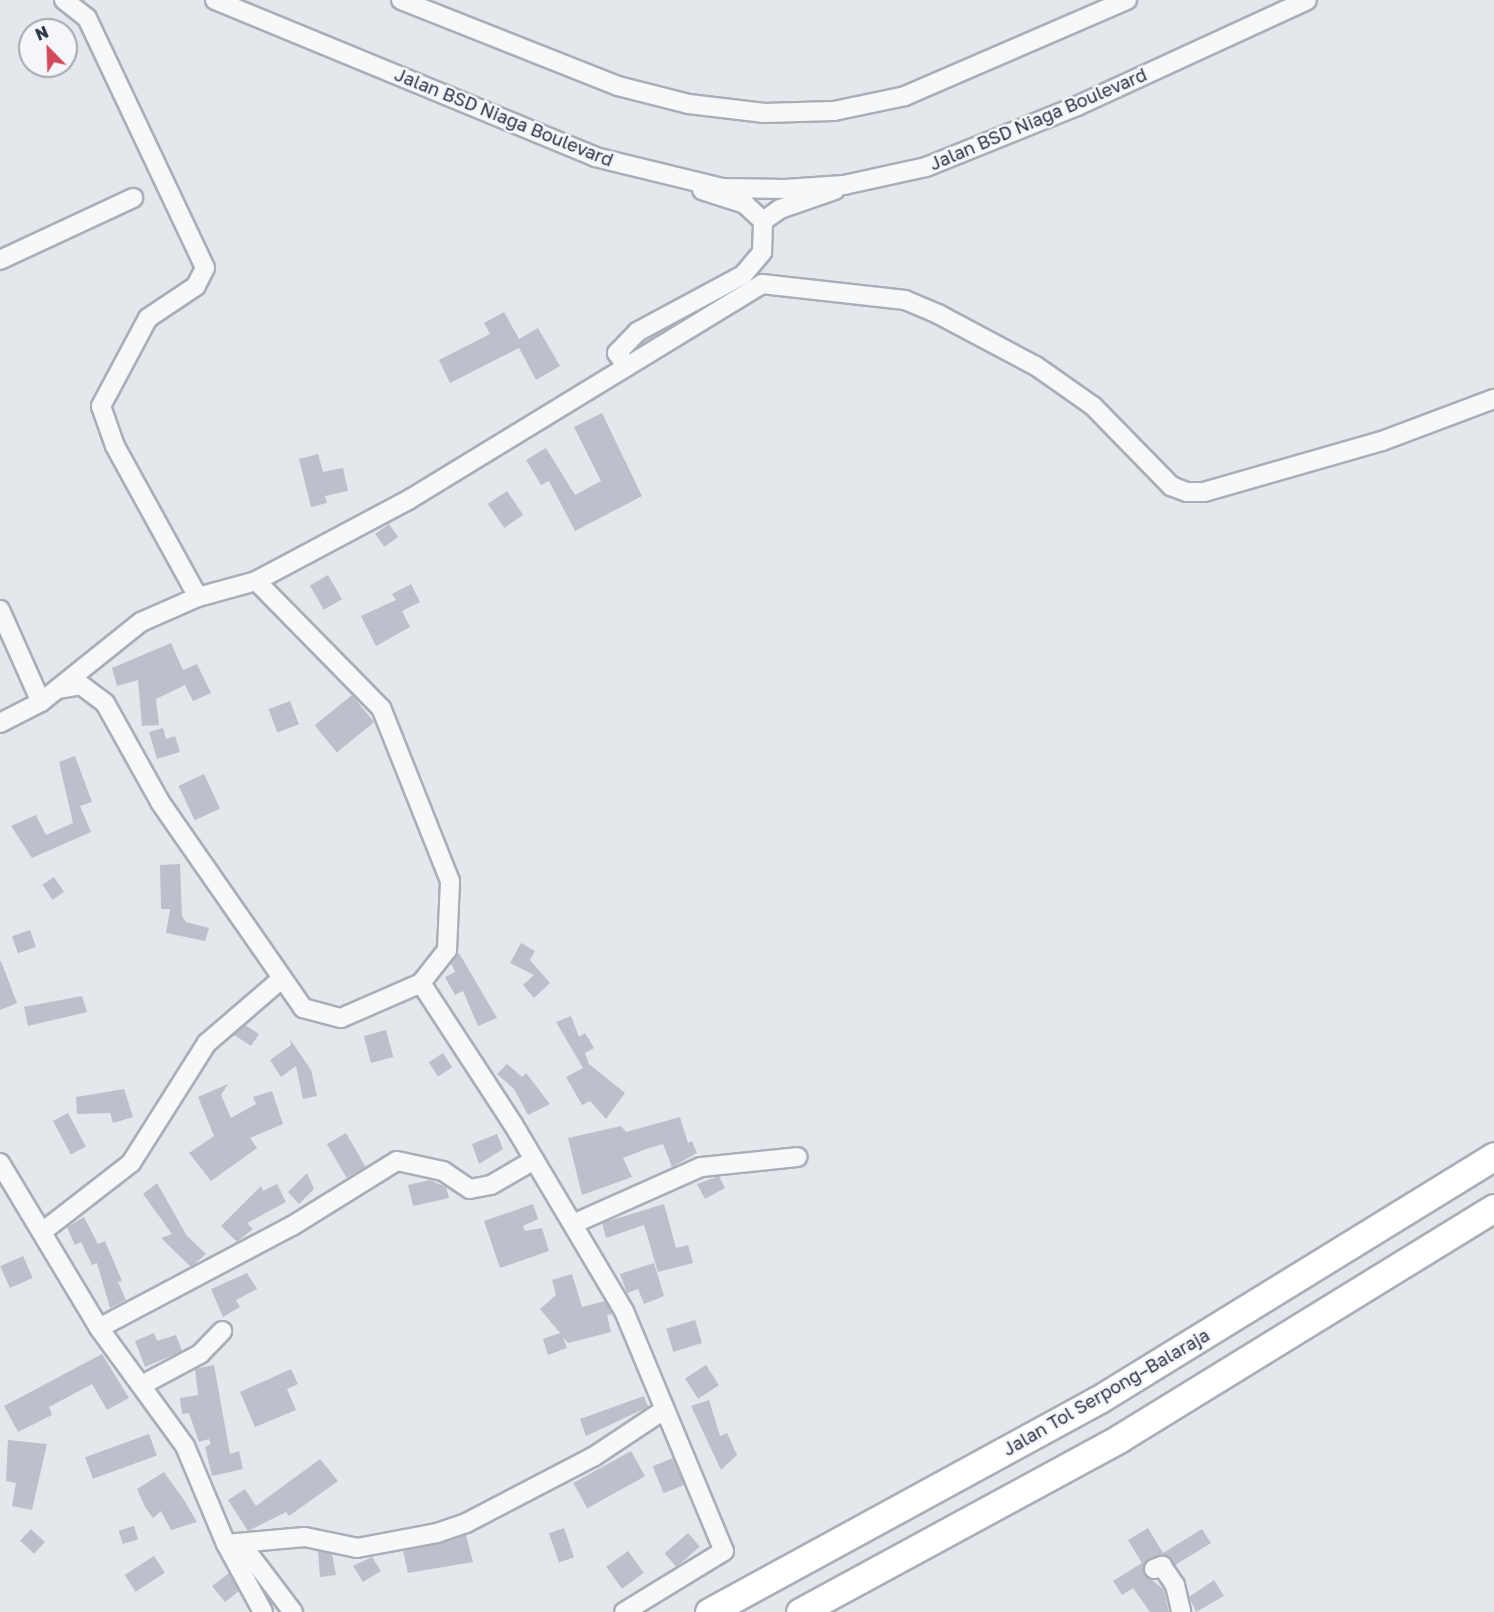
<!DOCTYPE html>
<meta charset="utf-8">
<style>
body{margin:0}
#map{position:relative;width:1494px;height:1612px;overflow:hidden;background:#e4e7ec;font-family:"Golos Text",sans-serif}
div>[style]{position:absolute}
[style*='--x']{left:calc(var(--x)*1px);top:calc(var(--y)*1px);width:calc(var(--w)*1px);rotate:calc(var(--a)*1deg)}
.building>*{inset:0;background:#bbc0ca;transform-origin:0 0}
.roads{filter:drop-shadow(2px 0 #a9aeb7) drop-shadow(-2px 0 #a9aeb7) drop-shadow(0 2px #a9aeb7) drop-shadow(0 -2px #a9aeb7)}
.minor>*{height:18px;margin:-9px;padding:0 9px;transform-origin:9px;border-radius:9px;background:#f7f8fa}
.highway>*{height:27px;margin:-13.5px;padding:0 13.5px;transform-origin:13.5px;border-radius:13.5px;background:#fff}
span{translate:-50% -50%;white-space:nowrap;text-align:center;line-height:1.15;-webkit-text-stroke:5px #f4f6f9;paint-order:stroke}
.street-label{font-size:18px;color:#2b3445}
.north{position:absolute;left:18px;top:18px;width:60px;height:60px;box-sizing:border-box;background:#f4f6f9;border:2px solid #a4a8b1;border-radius:50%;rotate:337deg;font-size:16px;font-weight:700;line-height:24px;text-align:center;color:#2b3445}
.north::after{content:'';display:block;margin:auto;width:21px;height:27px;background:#d1495b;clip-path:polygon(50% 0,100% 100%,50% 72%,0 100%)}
</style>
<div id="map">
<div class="building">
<i style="clip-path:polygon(504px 312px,519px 339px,538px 328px,560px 366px,536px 380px,519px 348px,450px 383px,439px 360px,490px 334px,484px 323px)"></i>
<i style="clip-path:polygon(602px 413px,642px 496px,575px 531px,549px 481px,541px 485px,526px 460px,546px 448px,575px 495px,601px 481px,574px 427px)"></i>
<i style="clip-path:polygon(318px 454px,323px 472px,343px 468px,348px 491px,325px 496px,327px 503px,311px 507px,299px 459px)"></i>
<i style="left:507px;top:491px;width:29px;height:23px;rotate:56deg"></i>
<i style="left:389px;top:524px;width:16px;height:17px;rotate:55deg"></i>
<i style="left:328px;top:575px;width:28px;height:21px;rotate:60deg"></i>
<i style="clip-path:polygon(411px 584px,420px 602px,402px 611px,410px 627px,376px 646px,361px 616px,396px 600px,392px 594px)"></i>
<i style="clip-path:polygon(171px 643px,183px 670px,197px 664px,211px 693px,193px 701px,185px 685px,156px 699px,159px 725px,142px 726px,138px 680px,117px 686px,112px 668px)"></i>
<i style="left:352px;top:695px;width:35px;height:48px;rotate:51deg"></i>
<i style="left:290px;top:701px;width:25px;height:23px;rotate:69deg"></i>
<i style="clip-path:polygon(163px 728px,166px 739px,175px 736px,180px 752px,157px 759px,149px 732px)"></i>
<i style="clip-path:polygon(75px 756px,92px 802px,80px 806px,91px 832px,32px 858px,11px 826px,36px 815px,46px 835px,73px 823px,59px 762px)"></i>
<i style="left:204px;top:774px;width:38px;height:28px;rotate:65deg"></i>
<i style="clip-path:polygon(180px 864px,182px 916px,186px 922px,209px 928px,205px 941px,166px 933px,170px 909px,161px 909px,160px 865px)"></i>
<i style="left:54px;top:877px;width:18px;height:14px;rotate:56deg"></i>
<i style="left:30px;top:930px;width:18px;height:19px;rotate:71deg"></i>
<i style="clip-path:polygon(521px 943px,535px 951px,530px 960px,550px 983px,534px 998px,523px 985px,534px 975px,510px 963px)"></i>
<i style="clip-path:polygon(459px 953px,497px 1018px,478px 1026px,463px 991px,455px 995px,445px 977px,455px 972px,451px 963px)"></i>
<i style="clip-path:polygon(1px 961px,17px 1003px,0 1010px,0 962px)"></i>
<i style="clip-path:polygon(82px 996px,87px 1012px,28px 1026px,24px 1007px)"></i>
<i style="clip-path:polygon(571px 1016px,579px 1037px,585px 1033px,594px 1048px,585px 1053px,589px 1064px,625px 1093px,606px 1119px,590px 1101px,582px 1105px,566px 1077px,583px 1068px,556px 1022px)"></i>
<i style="clip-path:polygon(245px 1025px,259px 1034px,251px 1046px,234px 1035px)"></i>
<i style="left:386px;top:1030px;width:28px;height:23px;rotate:75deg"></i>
<i style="clip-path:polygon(290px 1039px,311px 1070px,317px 1096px,303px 1099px,296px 1066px,281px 1077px,270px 1060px,291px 1045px)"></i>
<i style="left:443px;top:1053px;width:17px;height:17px;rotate:57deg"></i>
<i style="clip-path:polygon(507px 1064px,522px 1077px,526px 1073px,550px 1104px,528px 1115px,514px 1089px,497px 1074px)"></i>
<i style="clip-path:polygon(228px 1084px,221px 1095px,231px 1118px,256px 1104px,253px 1097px,272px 1091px,283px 1124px,250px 1138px,257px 1148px,211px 1181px,189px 1153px,214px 1136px,198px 1097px)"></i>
<i style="clip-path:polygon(124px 1089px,133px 1117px,113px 1123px,110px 1113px,77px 1114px,76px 1097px)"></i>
<i style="left:68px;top:1113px;width:38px;height:17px;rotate:62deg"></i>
<i style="clip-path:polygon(680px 1117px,688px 1143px,692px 1141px,697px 1153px,672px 1167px,663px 1144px,646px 1149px,623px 1158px,632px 1177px,582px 1195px,568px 1138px,621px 1126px,626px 1132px)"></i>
<i style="left:346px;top:1133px;width:39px;height:22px;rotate:60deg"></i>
<i style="clip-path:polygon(497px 1134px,503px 1149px,479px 1164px,472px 1144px)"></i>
<i style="clip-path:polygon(307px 1173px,314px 1189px,299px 1204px,288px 1192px)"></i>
<i style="clip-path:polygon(719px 1176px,725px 1188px,705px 1199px,697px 1184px)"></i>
<i style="clip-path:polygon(430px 1180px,446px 1187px,449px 1198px,413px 1206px,408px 1185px)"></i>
<i style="clip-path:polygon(157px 1183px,187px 1236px,206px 1254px,191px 1267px,161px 1238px,172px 1234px,143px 1194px)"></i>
<i style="clip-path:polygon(277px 1184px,286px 1202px,247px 1223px,253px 1229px,237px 1242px,221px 1226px,261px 1186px,263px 1191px)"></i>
<i style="clip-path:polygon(533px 1204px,538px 1219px,523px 1226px,525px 1231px,542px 1228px,549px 1251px,500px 1268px,484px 1221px)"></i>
<i style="clip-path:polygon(664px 1204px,676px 1248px,688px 1245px,693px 1263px,658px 1272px,644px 1225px,606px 1238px,602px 1223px)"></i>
<i style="clip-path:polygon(84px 1217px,98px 1244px,105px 1241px,122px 1281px,118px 1282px,126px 1300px,110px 1308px,97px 1263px,92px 1265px,81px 1242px,75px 1245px,67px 1227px)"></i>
<i style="left:23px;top:1256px;width:24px;height:25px;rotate:66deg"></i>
<i style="clip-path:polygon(654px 1263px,664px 1296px,644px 1304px,638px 1289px,627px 1293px,620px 1274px)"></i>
<i style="clip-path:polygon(247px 1273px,257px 1289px,236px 1300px,240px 1307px,223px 1317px,211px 1289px)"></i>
<i style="clip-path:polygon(572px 1274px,582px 1307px,605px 1301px,612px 1314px,607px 1315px,611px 1332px,568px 1343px,563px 1337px,567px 1348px,548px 1355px,543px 1339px,560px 1333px,540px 1309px,556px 1295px,552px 1280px)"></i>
<i style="left:695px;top:1320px;width:24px;height:30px;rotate:73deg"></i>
<i style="clip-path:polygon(154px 1333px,157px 1341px,176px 1335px,182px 1351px,145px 1367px,135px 1341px)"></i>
<i style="clip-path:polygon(102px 1354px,129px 1398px,107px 1410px,92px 1384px,49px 1407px,52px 1415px,18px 1432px,4px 1406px)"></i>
<i style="clip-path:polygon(214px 1365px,230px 1454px,239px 1451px,243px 1469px,212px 1476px,205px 1447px,211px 1444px,209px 1439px,199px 1442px,189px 1413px,182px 1414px,180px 1398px,198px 1395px,195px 1369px)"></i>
<i style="left:706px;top:1365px;width:24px;height:25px;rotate:57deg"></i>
<i style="clip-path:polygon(291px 1369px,298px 1384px,287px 1389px,296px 1410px,255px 1427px,240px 1392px)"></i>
<i style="clip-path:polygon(644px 1396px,648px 1407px,586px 1436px,580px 1419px)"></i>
<i style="clip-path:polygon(709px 1400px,720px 1436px,727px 1433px,737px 1455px,721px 1470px,691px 1406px)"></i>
<i style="left:149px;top:1434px;width:23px;height:68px;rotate:70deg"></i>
<i style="clip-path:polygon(8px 1440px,47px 1444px,32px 1510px,12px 1506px,16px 1483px,6px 1481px)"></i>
<i style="left:631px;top:1451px;width:29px;height:66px;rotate:61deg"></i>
<i style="left:673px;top:1458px;width:29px;height:22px;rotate:68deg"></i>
<i style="clip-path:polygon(320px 1459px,338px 1481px,289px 1516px,286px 1512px,248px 1531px,228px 1500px,245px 1489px,256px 1506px)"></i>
<i style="clip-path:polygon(164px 1472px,184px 1500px,197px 1522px,171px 1530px,161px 1511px,153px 1518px,145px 1507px,137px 1489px)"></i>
<i style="left:134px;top:1526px;width:14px;height:16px;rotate:73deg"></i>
<i style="left:564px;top:1528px;width:31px;height:16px;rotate:71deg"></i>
<i style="clip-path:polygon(1148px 1528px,1163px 1553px,1202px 1529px,1211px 1543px,1175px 1565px,1163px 1555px,1145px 1562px,1144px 1573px,1164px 1590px,1169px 1612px,1150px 1612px,1133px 1588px,1122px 1595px,1113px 1581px,1142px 1563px,1128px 1540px)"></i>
<i style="left:31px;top:1529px;width:19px;height:16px;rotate:43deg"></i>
<i style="left:688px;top:1533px;width:18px;height:31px;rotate:49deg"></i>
<i style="clip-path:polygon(466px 1535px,473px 1562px,408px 1573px,403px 1551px)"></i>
<i style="clip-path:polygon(318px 1551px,332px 1554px,336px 1575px,320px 1577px)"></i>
<i style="left:628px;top:1551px;width:27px;height:27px;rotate:54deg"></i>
<i style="left:154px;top:1556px;width:20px;height:35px;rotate:57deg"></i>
<i style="clip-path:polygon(372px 1557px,381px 1571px,363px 1582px,353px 1566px)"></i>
<i style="clip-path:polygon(229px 1573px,239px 1591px,225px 1602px,212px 1586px)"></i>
<i style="clip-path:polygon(1214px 1580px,1224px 1596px,1196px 1612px,1189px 1597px)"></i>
</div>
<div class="roads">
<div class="minor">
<i style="--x:64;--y:0;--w:29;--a:38"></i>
<i style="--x:87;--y:18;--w:276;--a:64.7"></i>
<i style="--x:205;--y:268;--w:20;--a:117"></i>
<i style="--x:196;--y:286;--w:58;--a:146.3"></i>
<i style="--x:148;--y:318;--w:100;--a:118.1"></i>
<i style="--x:101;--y:406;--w:42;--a:70.7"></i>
<i style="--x:115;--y:446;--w:172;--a:61.2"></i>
<i style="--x:215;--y:0;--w:411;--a:22.4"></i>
<i style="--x:595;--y:157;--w:131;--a:13.7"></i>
<i style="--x:722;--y:188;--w:63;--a:0.9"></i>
<i style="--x:785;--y:189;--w:59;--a:-3.9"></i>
<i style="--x:844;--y:185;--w:84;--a:-12.4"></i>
<i style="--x:926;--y:167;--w:163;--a:-22"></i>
<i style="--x:1077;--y:106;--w:253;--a:-24.7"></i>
<i style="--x:401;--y:0;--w:233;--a:21.6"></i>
<i style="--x:618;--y:86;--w:73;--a:14.2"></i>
<i style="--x:689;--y:104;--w:76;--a:6.8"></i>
<i style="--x:764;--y:113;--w:70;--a:-1.6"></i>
<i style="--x:834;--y:111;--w:73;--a:-11.9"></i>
<i style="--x:905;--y:96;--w:242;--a:-23.4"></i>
<i style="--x:763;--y:221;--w:21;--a:-35"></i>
<i style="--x:780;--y:209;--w:58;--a:-19.1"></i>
<i style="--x:0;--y:260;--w:147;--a:-25"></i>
<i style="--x:626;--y:365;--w:15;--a:-127"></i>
<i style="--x:617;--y:353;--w:29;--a:-46"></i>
<i style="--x:637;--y:332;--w:120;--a:-28.3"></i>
<i style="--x:743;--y:275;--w:30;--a:-50"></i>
<i style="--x:762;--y:252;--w:31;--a:-88"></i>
<i style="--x:763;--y:221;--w:25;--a:-137"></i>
<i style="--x:745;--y:204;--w:45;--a:-162"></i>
<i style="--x:0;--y:610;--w:101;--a:66"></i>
<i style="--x:59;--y:689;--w:22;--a:-10"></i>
<i style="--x:81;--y:685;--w:30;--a:37"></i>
<i style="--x:105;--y:703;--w:113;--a:60.9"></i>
<i style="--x:160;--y:802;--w:251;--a:55.2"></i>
<i style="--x:303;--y:1008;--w:39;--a:15"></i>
<i style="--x:341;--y:1018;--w:87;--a:-23.6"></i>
<i style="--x:421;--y:983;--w:42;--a:-51.8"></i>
<i style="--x:447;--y:950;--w:69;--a:-87.5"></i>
<i style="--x:450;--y:881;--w:186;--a:-111.7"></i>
<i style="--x:381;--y:708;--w:178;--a:-134.5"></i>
<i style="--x:0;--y:723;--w:46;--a:-27.1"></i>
<i style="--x:41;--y:702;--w:128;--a:-38.7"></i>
<i style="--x:141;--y:622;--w:62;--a:-23.7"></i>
<i style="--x:198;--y:597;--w:60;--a:-15.4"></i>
<i style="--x:256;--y:581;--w:174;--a:-28"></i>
<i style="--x:410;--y:499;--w:412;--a:-31.4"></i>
<i style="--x:762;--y:284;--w:144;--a:6.4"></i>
<i style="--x:905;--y:300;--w:36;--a:23"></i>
<i style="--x:938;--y:314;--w:111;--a:28"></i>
<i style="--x:1036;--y:366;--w:70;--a:35.1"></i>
<i style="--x:1093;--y:406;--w:112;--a:45.7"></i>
<i style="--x:1171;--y:486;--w:17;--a:21"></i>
<i style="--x:1187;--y:492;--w:17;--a:0"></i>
<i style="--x:1204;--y:492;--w:185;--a:-16"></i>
<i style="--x:1382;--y:441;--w:120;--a:-20.6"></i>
<i style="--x:421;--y:983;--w:168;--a:56.9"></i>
<i style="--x:513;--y:1124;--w:217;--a:59.3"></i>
<i style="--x:624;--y:1311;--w:260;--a:67.4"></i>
<i style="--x:724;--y:1551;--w:117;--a:148.6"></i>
<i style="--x:0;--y:1163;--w:192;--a:59"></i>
<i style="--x:99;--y:1328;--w:146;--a:53.9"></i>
<i style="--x:185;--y:1446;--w:106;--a:67.3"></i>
<i style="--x:226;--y:1544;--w:77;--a:61.4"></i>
<i style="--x:573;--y:1224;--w:140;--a:-24"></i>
<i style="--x:701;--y:1167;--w:97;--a:-5.9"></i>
<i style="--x:42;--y:1232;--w:113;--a:-37.8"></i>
<i style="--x:131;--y:1163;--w:142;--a:-57.7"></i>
<i style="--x:207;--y:1043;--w:95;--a:-40.7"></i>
<i style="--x:99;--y:1328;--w:218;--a:-27.9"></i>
<i style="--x:292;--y:1226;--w:123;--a:-31.8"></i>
<i style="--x:397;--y:1161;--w:47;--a:12.3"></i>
<i style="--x:443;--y:1171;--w:32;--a:34"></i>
<i style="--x:470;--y:1189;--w:21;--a:-11"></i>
<i style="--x:491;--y:1185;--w:50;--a:-30.2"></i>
<i style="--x:142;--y:1385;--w:66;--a:-28.1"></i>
<i style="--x:200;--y:1354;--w:32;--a:-46"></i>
<i style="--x:226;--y:1544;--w:79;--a:-5.1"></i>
<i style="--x:305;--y:1537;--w:53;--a:11.9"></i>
<i style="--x:357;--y:1548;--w:81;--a:-10.6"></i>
<i style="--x:437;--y:1533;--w:31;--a:-19"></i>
<i style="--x:466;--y:1523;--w:143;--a:-27.5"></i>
<i style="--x:593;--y:1457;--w:85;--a:-33.5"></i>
<i style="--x:243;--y:1546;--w:83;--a:52.9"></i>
<i style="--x:1154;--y:1569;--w:9;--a:-21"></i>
<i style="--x:1162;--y:1566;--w:23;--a:56"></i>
<i style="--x:1175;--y:1585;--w:28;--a:77"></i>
</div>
<div class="highway">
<i style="--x:709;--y:1612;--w:443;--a:-28.6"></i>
<i style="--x:1098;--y:1400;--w:465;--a:-31.6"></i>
<i style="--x:800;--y:1612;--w:364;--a:-28.5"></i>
<i style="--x:1120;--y:1438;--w:439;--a:-31.6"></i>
</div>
</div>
<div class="street-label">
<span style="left:504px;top:117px;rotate:22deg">Jalan BSD Niaga Boulevard</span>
<span style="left:1038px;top:119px;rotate:-23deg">Jalan BSD Niaga Boulevard</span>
<span style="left:1106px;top:1392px;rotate:-30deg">Jalan Tol Serpong–Balaraja</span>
</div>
<div class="north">N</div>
</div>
